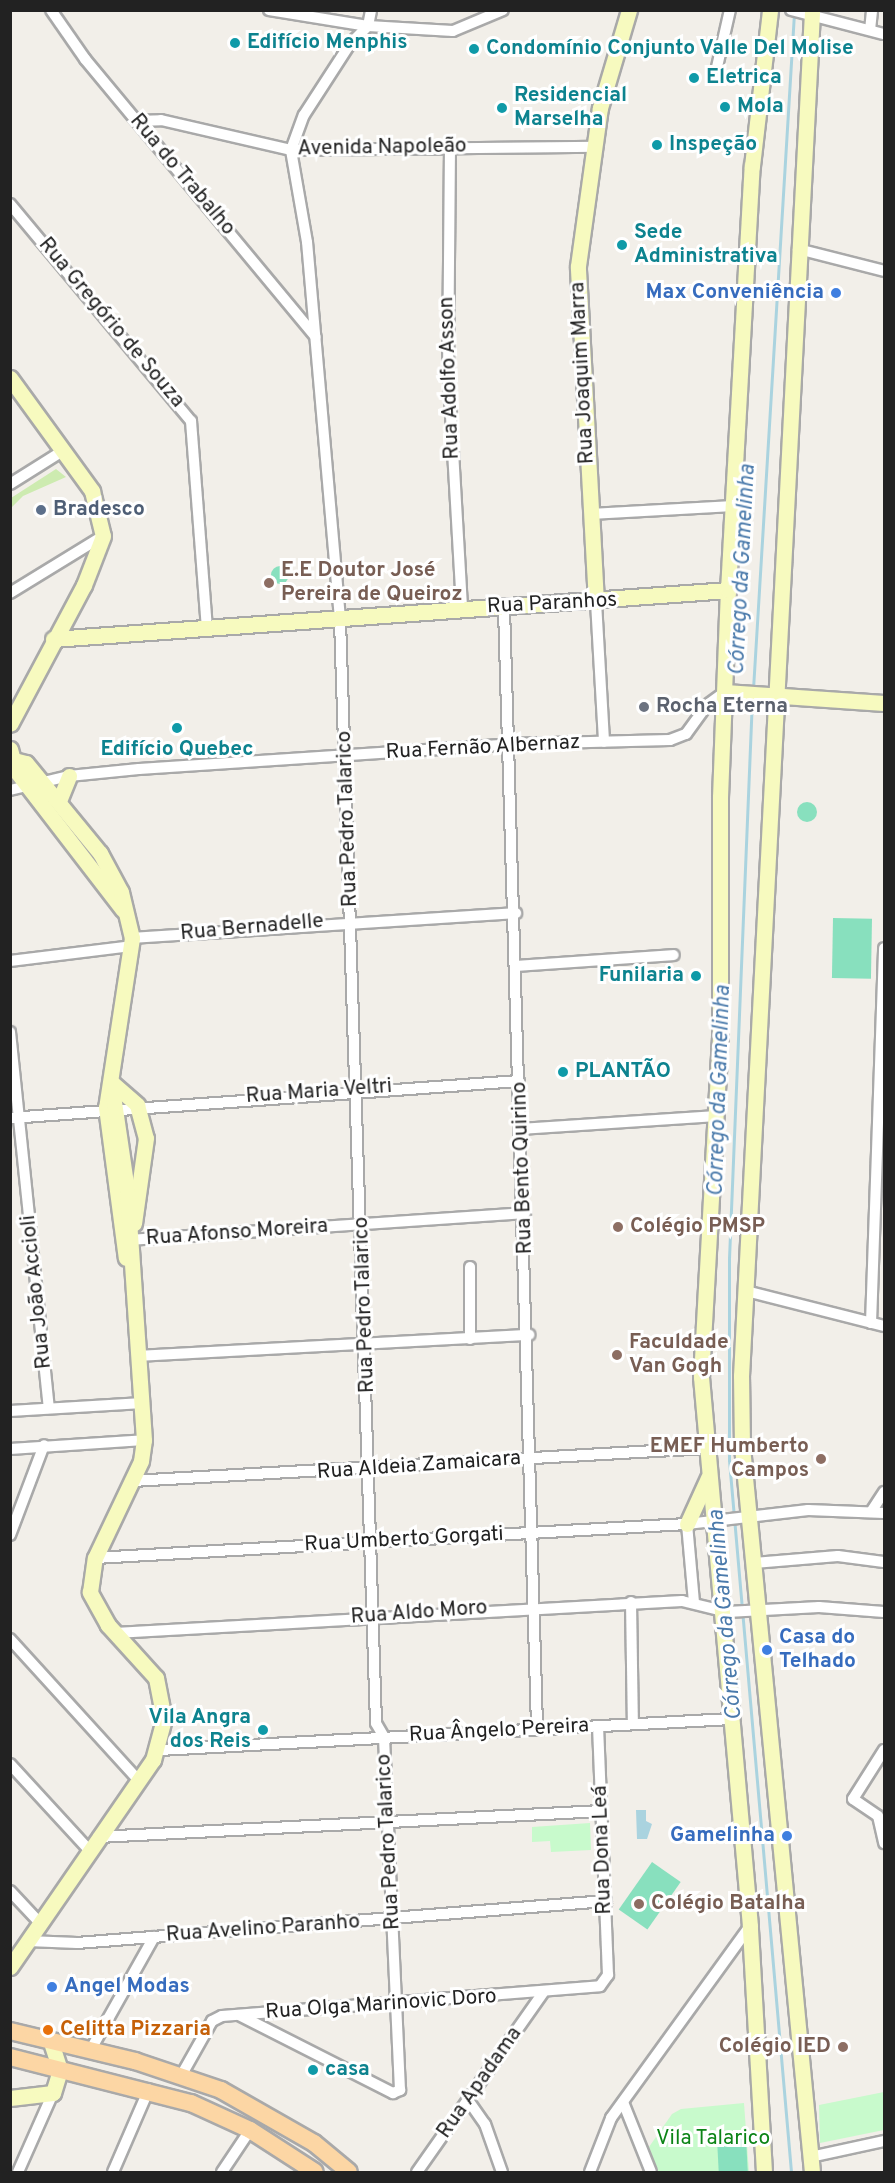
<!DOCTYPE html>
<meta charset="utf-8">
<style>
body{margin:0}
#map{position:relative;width:895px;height:2183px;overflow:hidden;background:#f2efe9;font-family:Overpass,sans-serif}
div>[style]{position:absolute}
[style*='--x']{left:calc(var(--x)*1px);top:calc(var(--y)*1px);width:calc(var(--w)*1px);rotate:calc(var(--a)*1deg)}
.grass>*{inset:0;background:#cdebb0}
.park>*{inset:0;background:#c8facc}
.pitch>*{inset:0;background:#88e0be;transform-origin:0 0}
.round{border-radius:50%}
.water>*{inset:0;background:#aad3df}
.stream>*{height:3px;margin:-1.5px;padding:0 1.5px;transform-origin:1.5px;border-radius:1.5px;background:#aad3df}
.roads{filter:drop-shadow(2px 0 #a9a9a9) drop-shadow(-2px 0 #a9a9a9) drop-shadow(0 2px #a9a9a9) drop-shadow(0 -2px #a9a9a9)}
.street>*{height:10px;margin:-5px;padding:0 5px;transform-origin:5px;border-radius:5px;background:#fff}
.secondary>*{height:15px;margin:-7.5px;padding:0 7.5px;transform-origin:7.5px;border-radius:7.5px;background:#f7fabf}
.primary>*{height:16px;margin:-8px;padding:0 8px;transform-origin:8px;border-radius:8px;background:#fcd6a4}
.dots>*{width:16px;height:16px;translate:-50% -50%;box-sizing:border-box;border:3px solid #fff;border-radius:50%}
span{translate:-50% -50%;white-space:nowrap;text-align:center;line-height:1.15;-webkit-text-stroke:6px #fff;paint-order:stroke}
.culture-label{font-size:21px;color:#0d838f;font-weight:700}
.left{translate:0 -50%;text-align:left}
.right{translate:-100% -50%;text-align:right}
.street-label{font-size:21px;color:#222}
.shop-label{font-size:21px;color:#366cbe;font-weight:700}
.service-label{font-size:21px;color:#4e5e75;font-weight:700}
.education-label{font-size:21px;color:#785e54;font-weight:700}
.worship-label{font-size:21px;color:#5b616d;font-weight:700}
.food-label{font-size:21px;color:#c56008;font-weight:700}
.park-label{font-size:21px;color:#0c8416}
.water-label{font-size:22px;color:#4a7aab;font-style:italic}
.frame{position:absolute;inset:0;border:12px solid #222;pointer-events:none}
</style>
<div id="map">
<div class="grass">
<i style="clip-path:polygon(56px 469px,66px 477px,23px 496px,11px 508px,11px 498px)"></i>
</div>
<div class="park">
<i style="clip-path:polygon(590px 1823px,591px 1850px,551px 1852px,550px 1841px,532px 1842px,532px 1827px)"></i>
<i style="clip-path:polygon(884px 2092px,884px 2130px,820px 2143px,819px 2105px)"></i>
<i style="clip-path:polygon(744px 2103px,749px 2172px,658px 2172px,649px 2147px,672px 2114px,681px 2109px)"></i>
</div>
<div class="pitch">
<i class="round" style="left:271px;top:566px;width:18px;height:18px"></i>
<i class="round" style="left:797px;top:802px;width:20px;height:20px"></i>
<i style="left:833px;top:918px;width:39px;height:60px;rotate:1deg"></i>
<i style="left:652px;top:1862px;width:35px;height:58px;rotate:35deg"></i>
<i style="left:746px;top:2138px;width:34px;height:29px;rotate:87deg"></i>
</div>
<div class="water">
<i style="clip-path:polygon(636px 1810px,646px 1810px,646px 1821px,652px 1824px,647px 1839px,637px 1839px)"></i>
</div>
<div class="stream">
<i style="--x:753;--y:689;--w:677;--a:-86.53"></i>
<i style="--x:752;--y:698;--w:560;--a:92.35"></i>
<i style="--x:729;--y:1258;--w:202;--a:90"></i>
<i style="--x:729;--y:1460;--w:715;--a:85.02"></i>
</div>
<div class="roads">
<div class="street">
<i style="--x:51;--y:10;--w:60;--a:55.2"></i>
<i style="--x:85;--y:59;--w:361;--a:50.3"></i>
<i style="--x:269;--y:10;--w:100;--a:9.2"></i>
<i style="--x:368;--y:26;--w:85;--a:3.4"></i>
<i style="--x:453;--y:31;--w:54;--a:-22.8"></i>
<i style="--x:791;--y:10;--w:96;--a:14.5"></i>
<i style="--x:870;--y:30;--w:20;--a:-84"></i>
<i style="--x:717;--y:67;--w:58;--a:-77.2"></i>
<i style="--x:137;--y:121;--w:24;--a:-2"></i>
<i style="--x:161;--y:120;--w:133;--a:13"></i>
<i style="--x:291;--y:150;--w:303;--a:-0.6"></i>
<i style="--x:450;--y:147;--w:217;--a:90.5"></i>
<i style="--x:448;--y:364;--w:245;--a:86.7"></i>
<i style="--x:10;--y:204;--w:283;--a:50.2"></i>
<i style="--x:191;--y:421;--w:209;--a:85.6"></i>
<i style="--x:798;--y:249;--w:89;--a:14.3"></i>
<i style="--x:10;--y:484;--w:64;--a:-32.2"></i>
<i style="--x:591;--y:514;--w:142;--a:-3.2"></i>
<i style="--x:10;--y:593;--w:109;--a:-31.5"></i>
<i style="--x:596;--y:602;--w:140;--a:86.7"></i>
<i style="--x:504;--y:608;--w:1121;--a:88.31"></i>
<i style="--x:10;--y:790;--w:61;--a:-13.3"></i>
<i style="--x:69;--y:776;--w:70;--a:-5.7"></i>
<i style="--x:139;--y:769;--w:373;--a:-3.8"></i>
<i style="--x:511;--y:744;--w:159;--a:-1.4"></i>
<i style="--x:670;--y:740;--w:17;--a:-21"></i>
<i style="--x:686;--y:734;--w:36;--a:-54"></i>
<i style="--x:707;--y:705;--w:22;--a:-36"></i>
<i style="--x:132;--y:938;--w:385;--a:-3.7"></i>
<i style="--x:10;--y:961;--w:124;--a:-7"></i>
<i style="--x:517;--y:966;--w:157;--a:-4"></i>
<i style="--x:10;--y:1032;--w:378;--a:84.1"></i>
<i style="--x:10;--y:1118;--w:510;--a:-4.16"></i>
<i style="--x:521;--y:1129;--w:195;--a:-3.8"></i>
<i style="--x:130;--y:1240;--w:396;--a:-3.9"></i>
<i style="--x:470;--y:1267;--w:72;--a:90"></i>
<i style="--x:746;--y:1291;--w:142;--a:14.2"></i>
<i style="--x:871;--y:1323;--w:375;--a:-88"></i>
<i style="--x:137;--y:1356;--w:393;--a:-3.1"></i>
<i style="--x:10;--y:1411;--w:133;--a:-3.4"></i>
<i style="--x:10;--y:1449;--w:134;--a:-3.8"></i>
<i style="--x:132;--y:1481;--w:576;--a:-3.28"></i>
<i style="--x:871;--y:1512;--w:24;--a:-57"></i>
<i style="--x:687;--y:1524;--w:78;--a:84.9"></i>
<i style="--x:10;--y:1535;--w:96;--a:-69.3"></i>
<i style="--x:95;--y:1558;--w:593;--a:-3.29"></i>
<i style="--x:687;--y:1524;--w:122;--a:-6.6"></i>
<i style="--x:808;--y:1510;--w:76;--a:2.3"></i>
<i style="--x:754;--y:1563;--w:84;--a:-4.8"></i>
<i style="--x:838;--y:1556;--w:46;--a:7.4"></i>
<i style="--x:631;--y:1602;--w:122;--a:89.1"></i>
<i style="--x:115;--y:1633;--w:568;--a:-3.23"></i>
<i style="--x:682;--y:1601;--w:46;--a:13.7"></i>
<i style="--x:727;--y:1612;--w:92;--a:-3.1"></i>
<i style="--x:819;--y:1607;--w:65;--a:4.4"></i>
<i style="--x:10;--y:1639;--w:192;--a:47.7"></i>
<i style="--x:159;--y:1750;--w:574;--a:-3.1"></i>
<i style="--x:884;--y:1750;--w:58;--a:122.3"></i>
<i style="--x:853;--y:1799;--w:30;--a:34"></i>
<i style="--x:878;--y:1816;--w:28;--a:77"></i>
<i style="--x:10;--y:1764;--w:117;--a:47.4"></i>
<i style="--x:98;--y:1837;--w:505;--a:-2.95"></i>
<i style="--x:10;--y:1891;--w:44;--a:46.8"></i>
<i style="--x:28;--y:1941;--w:49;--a:2.3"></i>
<i style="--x:77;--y:1943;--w:531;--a:-4.54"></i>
<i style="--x:239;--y:2015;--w:173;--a:26.9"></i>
<i style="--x:393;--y:2093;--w:8;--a:-23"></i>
<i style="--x:400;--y:2090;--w:353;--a:-92.6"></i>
<i style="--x:384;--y:1737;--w:16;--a:-120"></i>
<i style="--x:376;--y:1723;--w:1105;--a:-91.87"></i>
<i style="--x:340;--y:619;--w:378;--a:-95"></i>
<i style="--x:307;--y:242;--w:93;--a:-99.9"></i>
<i style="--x:291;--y:150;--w:37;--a:-70"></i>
<i style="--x:304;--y:115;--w:85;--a:-57.1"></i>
<i style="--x:350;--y:44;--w:25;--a:-45"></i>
<i style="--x:368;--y:26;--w:16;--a:-79"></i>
<i style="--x:90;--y:2051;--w:131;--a:-60.7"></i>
<i style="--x:181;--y:2076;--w:63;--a:-60.6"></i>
<i style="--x:212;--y:2021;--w:11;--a:-27"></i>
<i style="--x:222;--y:2016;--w:379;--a:-4.5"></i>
<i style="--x:600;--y:1986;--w:14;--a:-54"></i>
<i style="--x:608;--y:1975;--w:249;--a:-92.3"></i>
<i style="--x:468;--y:2100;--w:29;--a:55"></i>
<i style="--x:485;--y:2124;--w:51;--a:70.5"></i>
<i style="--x:623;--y:2102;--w:75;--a:68.2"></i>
<i style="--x:810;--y:2157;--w:76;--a:-12.2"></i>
<i style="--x:18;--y:2172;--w:86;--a:-66.1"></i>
<i style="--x:113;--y:2172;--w:90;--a:-66.6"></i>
<i style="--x:222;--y:2172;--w:50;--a:-56.3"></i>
<i style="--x:417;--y:2172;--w:219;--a:-54.9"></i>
<i style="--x:590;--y:2172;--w:58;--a:-68.7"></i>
<i style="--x:611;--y:2118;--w:237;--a:-54.1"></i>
</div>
<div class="secondary">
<i style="--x:10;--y:378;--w:140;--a:54"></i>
<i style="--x:92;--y:491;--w:46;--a:76.3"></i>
<i style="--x:103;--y:536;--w:53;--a:111.2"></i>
<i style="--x:84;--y:585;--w:157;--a:118"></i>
<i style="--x:596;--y:602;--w:336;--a:-93.1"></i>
<i style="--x:578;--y:266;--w:160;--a:-82.1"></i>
<i style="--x:600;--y:108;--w:102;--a:-73.5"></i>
<i style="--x:53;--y:639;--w:677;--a:-4.15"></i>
<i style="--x:725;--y:692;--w:159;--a:4"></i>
<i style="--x:10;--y:749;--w:23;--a:75"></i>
<i style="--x:16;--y:771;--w:175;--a:52.4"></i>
<i style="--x:14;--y:760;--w:12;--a:14"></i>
<i style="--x:26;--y:763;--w:117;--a:50.6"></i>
<i style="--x:100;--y:853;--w:44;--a:61.7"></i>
<i style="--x:121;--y:892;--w:47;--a:76.6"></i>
<i style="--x:132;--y:938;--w:171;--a:98.7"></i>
<i style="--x:106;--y:1107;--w:152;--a:82.5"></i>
<i style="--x:59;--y:801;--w:27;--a:-68"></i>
<i style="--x:111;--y:1082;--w:35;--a:41"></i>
<i style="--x:137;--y:1105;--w:34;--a:75"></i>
<i style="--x:146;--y:1138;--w:86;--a:98"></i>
<i style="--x:687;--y:1524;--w:51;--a:-65.5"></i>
<i style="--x:10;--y:1967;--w:252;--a:-55.4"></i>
<i style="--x:153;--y:1760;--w:42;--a:-75"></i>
<i style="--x:164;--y:1719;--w:42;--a:-101"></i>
<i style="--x:156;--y:1678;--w:72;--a:-132.2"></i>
<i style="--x:108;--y:1625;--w:38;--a:-119"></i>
<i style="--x:90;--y:1592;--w:34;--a:-82"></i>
<i style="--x:95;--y:1558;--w:107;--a:-64.6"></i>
<i style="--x:141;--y:1461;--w:21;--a:-82"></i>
<i style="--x:144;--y:1440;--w:251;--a:-93.9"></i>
<i style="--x:127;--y:1190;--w:109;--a:-98.4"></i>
<i style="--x:10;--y:2098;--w:43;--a:-6.6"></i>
<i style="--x:53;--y:2093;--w:24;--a:-73"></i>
<i style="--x:60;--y:2070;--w:28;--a:-108"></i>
<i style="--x:764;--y:2172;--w:246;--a:-93.3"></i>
<i style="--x:750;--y:1926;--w:551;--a:-95.1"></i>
<i style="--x:701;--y:1377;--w:341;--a:-86.8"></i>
<i style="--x:720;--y:1037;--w:240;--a:-90"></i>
<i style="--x:720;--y:797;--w:207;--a:-87.8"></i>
<i style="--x:728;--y:590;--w:425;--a:-86.8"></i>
<i style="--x:752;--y:166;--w:157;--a:-83.4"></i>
<i style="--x:812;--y:2172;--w:729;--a:-95.51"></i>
<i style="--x:742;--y:1446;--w:70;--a:-90.8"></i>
<i style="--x:741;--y:1376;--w:1368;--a:-87.02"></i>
</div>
<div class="primary">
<i style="--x:10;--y:2031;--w:129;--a:13.5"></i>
<i style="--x:135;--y:2061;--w:91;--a:18.6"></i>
<i style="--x:221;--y:2090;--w:107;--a:29.7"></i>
<i style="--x:314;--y:2143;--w:45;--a:39.6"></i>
<i style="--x:10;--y:2057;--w:187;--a:14.3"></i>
<i style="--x:191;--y:2103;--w:65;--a:24.6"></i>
<i style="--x:250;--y:2130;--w:77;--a:32.9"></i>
</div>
</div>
<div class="dots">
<i style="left:235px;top:43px;background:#0f9aa8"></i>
<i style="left:474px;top:49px;background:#0f9aa8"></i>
<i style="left:694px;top:78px;background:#0f9aa8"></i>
<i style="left:725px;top:107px;background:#0f9aa8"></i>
<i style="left:502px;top:108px;background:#0f9aa8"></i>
<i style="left:657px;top:145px;background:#0f9aa8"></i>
<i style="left:622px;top:245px;background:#0f9aa8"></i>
<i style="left:836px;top:293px;background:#3f7fe0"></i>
<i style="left:41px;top:510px;background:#5c6f8a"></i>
<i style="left:269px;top:583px;background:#8d6e63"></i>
<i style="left:644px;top:707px;background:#6b7280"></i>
<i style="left:177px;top:728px;background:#0f9aa8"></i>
<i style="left:696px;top:976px;background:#0f9aa8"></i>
<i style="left:563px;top:1072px;background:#0f9aa8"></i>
<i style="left:618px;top:1227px;background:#8d6e63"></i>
<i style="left:617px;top:1355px;background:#8d6e63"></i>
<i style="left:821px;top:1459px;background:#8d6e63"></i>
<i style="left:767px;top:1650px;background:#3f7fe0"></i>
<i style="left:263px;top:1730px;background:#0f9aa8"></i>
<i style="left:787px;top:1836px;background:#3f7fe0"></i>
<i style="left:639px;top:1904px;background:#8d6e63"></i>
<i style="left:52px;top:1987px;background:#3f7fe0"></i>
<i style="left:48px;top:2030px;background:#e8710a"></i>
<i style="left:843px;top:2047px;background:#8d6e63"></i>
<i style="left:313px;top:2070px;background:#0f9aa8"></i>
</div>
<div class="culture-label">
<span class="left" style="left:247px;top:43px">Edifício Menphis</span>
<span class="left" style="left:486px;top:49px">Condomínio Conjunto Valle Del Molise</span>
<span class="left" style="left:706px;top:78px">Eletrica</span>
<span class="left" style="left:514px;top:108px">Residencial<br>Marselha</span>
<span class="left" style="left:737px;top:107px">Mola</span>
<span class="left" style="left:669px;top:145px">Inspeção</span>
<span class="left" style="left:634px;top:245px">Sede<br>Administrativa</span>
<span style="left:177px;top:750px">Edifício Quebec</span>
<span class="right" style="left:684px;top:976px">Funilaria</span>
<span class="left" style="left:575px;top:1072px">PLANTÃO</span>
<span class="right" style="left:251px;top:1730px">Vila Angra<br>dos Reis</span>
<span class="left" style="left:325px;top:2070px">casa</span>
</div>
<div class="street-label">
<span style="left:382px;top:148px;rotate:-1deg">Avenida Napoleão</span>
<span style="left:182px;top:175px;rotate:50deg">Rua do Trabalho</span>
<span style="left:111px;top:323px;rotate:50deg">Rua Gregório de Souza</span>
<span style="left:583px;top:373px;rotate:-93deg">Rua Joaquim Marra</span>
<span style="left:450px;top:378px;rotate:-92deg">Rua Adolfo Asson</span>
<span style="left:552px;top:604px;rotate:-3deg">Rua Paranhos</span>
<span style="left:483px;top:748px;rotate:-3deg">Rua Fernão Albernaz</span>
<span style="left:348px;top:819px;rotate:-92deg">Rua Pedro Talarico</span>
<span style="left:252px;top:928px;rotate:-5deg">Rua Bernadelle</span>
<span style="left:319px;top:1092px;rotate:-4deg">Rua Maria Veltri</span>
<span style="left:523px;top:1168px;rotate:-92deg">Rua Bento Quirino</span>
<span style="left:237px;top:1233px;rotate:-4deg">Rua Afonso Moreira</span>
<span style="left:37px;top:1292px;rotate:-96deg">Rua João Accioli</span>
<span style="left:365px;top:1305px;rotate:-92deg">Rua Pedro Talarico</span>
<span style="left:419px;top:1466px;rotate:-4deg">Rua Aldeia Zamaicara</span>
<span style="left:404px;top:1540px;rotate:-3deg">Rua Umberto Gorgati</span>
<span style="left:419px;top:1613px;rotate:-4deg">Rua Aldo Moro</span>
<span style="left:499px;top:1731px;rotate:-3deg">Rua Ângelo Pereira</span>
<span style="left:389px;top:1842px;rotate:-93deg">Rua Pedro Talarico</span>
<span style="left:603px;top:1850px;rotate:-92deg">Rua Dona Leá</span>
<span style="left:263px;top:1929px;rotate:-4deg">Rua Avelino Paranho</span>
<span style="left:381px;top:2005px;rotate:-4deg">Rua Olga Marinovic Doro</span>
<span style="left:480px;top:2083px;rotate:-55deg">Rua Apadama</span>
</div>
<div class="shop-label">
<span class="right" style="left:824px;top:293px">Max Conveniência</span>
<span class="left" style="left:779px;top:1650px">Casa do<br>Telhado</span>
<span class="right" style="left:775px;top:1836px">Gamelinha</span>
<span class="left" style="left:64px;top:1987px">Angel Modas</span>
</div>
<div class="service-label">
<span class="left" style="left:53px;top:510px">Bradesco</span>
</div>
<div class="education-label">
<span class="left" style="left:281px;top:583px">E.E Doutor José<br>Pereira de Queiroz</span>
<span class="left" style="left:630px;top:1227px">Colégio PMSP</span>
<span class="left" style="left:629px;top:1355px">Faculdade<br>Van Gogh</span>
<span class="right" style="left:809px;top:1459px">EMEF Humberto<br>Campos</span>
<span class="left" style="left:651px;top:1904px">Colégio Batalha</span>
<span class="right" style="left:831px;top:2047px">Colégio IED</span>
</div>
<div class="worship-label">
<span class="left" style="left:656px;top:707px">Rocha Eterna</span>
</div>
<div class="food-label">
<span class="left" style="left:60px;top:2030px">Celitta Pizzaria</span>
</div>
<div class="park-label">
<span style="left:713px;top:2139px">Vila Talarico</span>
</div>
<div class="water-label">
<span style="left:743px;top:570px;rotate:-87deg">Córrego da Gamelinha</span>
<span style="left:720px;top:1091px;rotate:-88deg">Córrego da Gamelinha</span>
<span style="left:726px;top:1615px;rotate:-95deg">Córrego da Gamelinha</span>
</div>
<div class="frame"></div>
</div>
